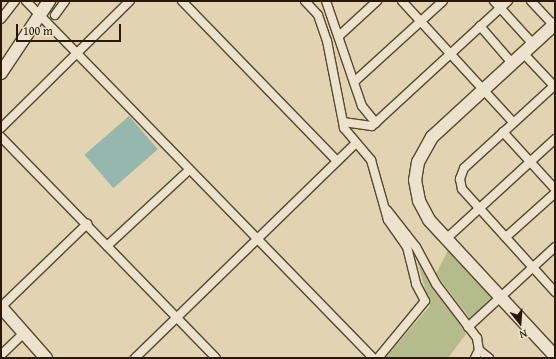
<!DOCTYPE html>
<style>
body{margin:0}
#map{position:relative;width:556px;height:359px;overflow:hidden;background:#e2d3b2;font-family:"Gentium Book Plus",serif}
div>[style]{position:absolute}
[style*='--x']{left:calc(var(--x)*1px);top:calc(var(--y)*1px);width:calc(var(--w)*1px);rotate:calc(var(--a)*1deg)}
.green>*{inset:0;background:#b5bc8b}
.water>*{inset:0;background:#95b7ae;transform-origin:0 0}
.roads{filter:drop-shadow(1px 0 #5a472e) drop-shadow(-1px 0 #5a472e) drop-shadow(0 1px #5a472e) drop-shadow(0 -1px #5a472e)}
.street>*{height:8px;margin:-4px;padding:0 4px;transform-origin:4px;border-radius:4px;background:#ece2cd}
.secondary>*{height:12px;margin:-6px;padding:0 6px;transform-origin:6px;border-radius:6px;background:#ece2cd}
span{translate:-50% -50%;white-space:nowrap;text-align:center;line-height:1.15;-webkit-text-stroke:3.5px #ece2cd;paint-order:stroke}
.frame{position:absolute;inset:0;border:2px solid #2c1802;pointer-events:none}
.north{position:absolute;left:500px;top:303px;width:40px;height:40px;-webkit-text-stroke:3px #ece2cd;paint-order:stroke;rotate:163deg;font-size:11px;font-weight:700;line-height:16px;text-align:center;color:#2c1802}
.north::after{content:'';display:block;margin:auto;width:14px;height:18px;background:#2c1802;clip-path:polygon(50% 0,100% 100%,50% 72%,0 100%)}
.scale{position:absolute;left:16px;top:24px;width:105px;height:18px;box-sizing:border-box;border:2px solid #2c1802;border-top:0;padding-left:5px;font-size:12px;line-height:14px;white-space:nowrap;color:#2c1802;-webkit-text-stroke:3px #ece2cd;paint-order:stroke}
</style>
<div id="map">
<div class="green">
<i style="clip-path:polygon(450px 246px,496px 298px,472px 321px,436px 274px)"></i>
<i style="clip-path:polygon(415px 253px,466px 334px,448px 358px,385px 358px,430px 306px)"></i>
</div>
<div class="water">
<i style="left:129px;top:116px;width:44px;height:59px;rotate:49deg"></i>
</div>
<div class="roads">
<div class="street">
<i style="--x:26;--y:1;--w:498;--a:45.8"></i>
<i style="--x:182;--y:1;--w:223;--a:45.9"></i>
<i style="--x:305;--y:1;--w:19;--a:47"></i>
<i style="--x:318;--y:15;--w:28;--a:71"></i>
<i style="--x:327;--y:41;--w:89;--a:78.9"></i>
<i style="--x:344;--y:128;--w:42;--a:49.8"></i>
<i style="--x:371;--y:160;--w:62;--a:74.2"></i>
<i style="--x:388;--y:220;--w:33;--a:55"></i>
<i style="--x:407;--y:247;--w:38;--a:76"></i>
<i style="--x:416;--y:284;--w:19;--a:62"></i>
<i style="--x:425;--y:301;--w:74;--a:129.5"></i>
<i style="--x:326;--y:1;--w:111;--a:71.1"></i>
<i style="--x:362;--y:106;--w:22;--a:51"></i>
<i style="--x:402;--y:1;--w:164;--a:47.5"></i>
<i style="--x:494;--y:1;--w:58;--a:47.8"></i>
<i style="--x:531;--y:1;--w:33;--a:47"></i>
<i style="--x:55;--y:15;--w:17;--a:-54"></i>
<i style="--x:1;--y:19;--w:23;--a:-52"></i>
<i style="--x:480;--y:26;--w:49;--a:49.1"></i>
<i style="--x:339;--y:36;--w:52;--a:-42.6"></i>
<i style="--x:523;--y:53;--w:47;--a:46.7"></i>
<i style="--x:354;--y:82;--w:120;--a:-42.3"></i>
<i style="--x:555;--y:85;--w:123;--a:137.6"></i>
<i style="--x:464;--y:168;--w:12;--a:110"></i>
<i style="--x:460;--y:179;--w:10;--a:79"></i>
<i style="--x:462;--y:189;--w:139;--a:47.9"></i>
<i style="--x:343;--y:122;--w:29;--a:8"></i>
<i style="--x:372;--y:126;--w:185;--a:-42.6"></i>
<i style="--x:1;--y:128;--w:181;--a:-44.6"></i>
<i style="--x:503;--y:132;--w:77;--a:47.6"></i>
<i style="--x:1;--y:137;--w:308;--a:45.8"></i>
<i style="--x:387;--y:210;--w:47;--a:51.9"></i>
<i style="--x:416;--y:247;--w:42;--a:61.6"></i>
<i style="--x:436;--y:284;--w:68;--a:52.8"></i>
<i style="--x:477;--y:338;--w:12;--a:81"></i>
<i style="--x:479;--y:350;--w:9;--a:117"></i>
<i style="--x:506;--y:237;--w:66;--a:-41.9"></i>
<i style="--x:446;--y:239;--w:148;--a:-42.5"></i>
<i style="--x:107;--y:246;--w:112;--a:-42.8"></i>
<i style="--x:1;--y:307;--w:120;--a:-44"></i>
<i style="--x:468;--y:327;--w:118;--a:-42.6"></i>
<i style="--x:479;--y:350;--w:13;--a:39"></i>
<i style="--x:1;--y:355;--w:32;--a:-44"></i>
<i style="--x:135;--y:358;--w:308;--a:-44.2"></i>
</div>
<div class="secondary">
<i style="--x:555;--y:24;--w:167;--a:137.4"></i>
<i style="--x:432;--y:137;--w:29;--a:119"></i>
<i style="--x:418;--y:162;--w:18;--a:99"></i>
<i style="--x:415;--y:180;--w:21;--a:79"></i>
<i style="--x:419;--y:201;--w:21;--a:62"></i>
<i style="--x:429;--y:220;--w:185;--a:47.2"></i>
<i style="--x:1;--y:73;--w:87;--a:-56.3"></i>
<i style="--x:1;--y:307;--w:68;--a:48.6"></i>
</div>
</div>
<div class="frame"></div>
<div class="north">N</div>
<div class="scale">100 m</div>
</div>
